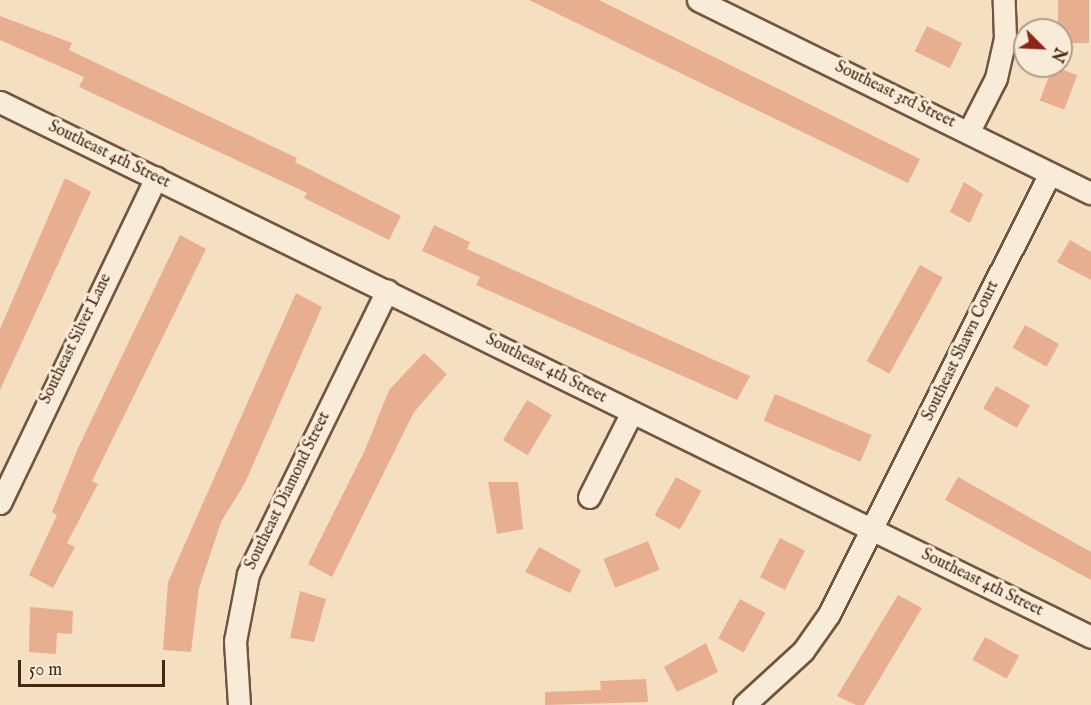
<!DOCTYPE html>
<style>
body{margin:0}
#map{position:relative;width:1091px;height:705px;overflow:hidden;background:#f4e0c1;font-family:"IM FELL English",serif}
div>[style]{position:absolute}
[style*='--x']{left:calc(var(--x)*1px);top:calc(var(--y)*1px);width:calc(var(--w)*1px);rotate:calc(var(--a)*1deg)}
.building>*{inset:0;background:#e8ae90;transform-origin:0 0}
.roads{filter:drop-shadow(2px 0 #71553e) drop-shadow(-2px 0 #71553e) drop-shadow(0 2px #71553e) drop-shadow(0 -2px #71553e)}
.minor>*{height:21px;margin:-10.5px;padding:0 10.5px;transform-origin:10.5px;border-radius:10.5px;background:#f8ebd7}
span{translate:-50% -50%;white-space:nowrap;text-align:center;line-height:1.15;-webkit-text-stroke:6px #f8ebd7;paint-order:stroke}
.street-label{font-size:16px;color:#452713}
.north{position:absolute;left:1013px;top:18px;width:60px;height:60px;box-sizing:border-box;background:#f8ebd7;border:2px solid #b09d89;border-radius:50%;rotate:114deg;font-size:16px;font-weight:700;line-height:24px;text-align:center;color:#452713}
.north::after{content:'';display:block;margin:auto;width:21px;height:27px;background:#8f2418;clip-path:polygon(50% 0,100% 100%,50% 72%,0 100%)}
.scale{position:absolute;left:18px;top:660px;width:147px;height:27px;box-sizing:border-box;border:3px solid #452713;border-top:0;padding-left:8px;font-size:18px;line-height:21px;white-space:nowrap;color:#452713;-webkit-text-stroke:4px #f8ebd7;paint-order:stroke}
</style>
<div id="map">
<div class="building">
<i style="clip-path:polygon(529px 0,599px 0,920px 159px,908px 183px)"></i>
<i style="left:1058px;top:0;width:31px;height:43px"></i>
<i style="clip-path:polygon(0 16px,72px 43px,69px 50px,297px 158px,295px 162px,401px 216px,389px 240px,304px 198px,307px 193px,79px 87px,84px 77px,0 40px)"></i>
<i style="left:927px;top:26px;width:39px;height:28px;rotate:26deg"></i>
<i style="left:1053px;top:66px;width:26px;height:37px;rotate:21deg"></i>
<i style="clip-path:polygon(65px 178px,91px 192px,0 390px,0 329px)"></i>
<i style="clip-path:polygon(964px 182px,983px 194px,970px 223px,950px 212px)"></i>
<i style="clip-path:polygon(434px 225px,470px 242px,467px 249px,750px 376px,737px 400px,476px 285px,480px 277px,422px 251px)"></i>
<i style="clip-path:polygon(180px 235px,206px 249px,92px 481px,98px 484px,67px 543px,75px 547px,53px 588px,29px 575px,57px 515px,52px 512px,78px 448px)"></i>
<i style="clip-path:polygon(1070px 240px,1091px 252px,1091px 280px,1057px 262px)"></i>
<i style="left:920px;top:265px;width:26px;height:110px;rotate:29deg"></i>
<i style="clip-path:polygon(296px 293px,322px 307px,245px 483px,221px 522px,199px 588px,191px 652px,163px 650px,168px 582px)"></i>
<i style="left:1025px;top:325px;width:39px;height:26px;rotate:29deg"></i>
<i style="clip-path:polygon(424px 353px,447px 374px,414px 412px,332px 577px,308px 564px,365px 450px,389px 390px)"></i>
<i style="left:996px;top:386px;width:39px;height:26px;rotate:30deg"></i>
<i style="left:775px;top:394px;width:105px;height:29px;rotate:23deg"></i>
<i style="left:527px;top:400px;width:29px;height:47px;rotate:31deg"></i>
<i style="left:676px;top:477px;width:29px;height:44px;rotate:29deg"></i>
<i style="clip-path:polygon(958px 477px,1091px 552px,1091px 580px,945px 500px)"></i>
<i style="clip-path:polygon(488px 482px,518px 482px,523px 529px,497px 534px)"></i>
<i style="left:780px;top:538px;width:28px;height:44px;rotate:27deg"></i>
<i style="left:648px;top:541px;width:31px;height:48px;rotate:68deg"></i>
<i style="clip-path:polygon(539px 547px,581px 570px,570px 593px,525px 572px)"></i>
<i style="clip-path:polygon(300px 591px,326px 599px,314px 642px,290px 638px)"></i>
<i style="clip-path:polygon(898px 595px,922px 608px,864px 705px,856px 705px,837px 696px)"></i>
<i style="left:740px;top:599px;width:29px;height:45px;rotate:29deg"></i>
<i style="clip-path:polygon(30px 607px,73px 611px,72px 634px,57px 633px,56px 654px,29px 652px)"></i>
<i style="left:985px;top:637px;width:39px;height:26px;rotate:29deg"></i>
<i style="clip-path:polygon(706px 643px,718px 672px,677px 692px,664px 667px)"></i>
<i style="clip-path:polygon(646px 679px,648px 702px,545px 705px,545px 692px,601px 690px,600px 681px)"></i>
</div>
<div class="roads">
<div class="minor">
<i style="--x:698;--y:0;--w:438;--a:26.2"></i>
<i style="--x:0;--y:102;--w:1215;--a:26.12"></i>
<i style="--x:969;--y:131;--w:59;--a:-63"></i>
<i style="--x:996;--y:78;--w:41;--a:-77.3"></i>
<i style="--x:1005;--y:38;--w:38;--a:-92"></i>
<i style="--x:589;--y:497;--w:95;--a:-63.2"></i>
<i style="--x:0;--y:503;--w:361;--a:-64.4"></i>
<i style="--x:239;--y:705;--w:64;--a:-93.6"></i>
<i style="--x:235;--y:641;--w:68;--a:-79"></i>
<i style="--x:248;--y:574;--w:316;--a:-63.9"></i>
<i style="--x:744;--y:705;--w:80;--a:-42.5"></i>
<i style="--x:803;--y:651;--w:45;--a:-54.9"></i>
<i style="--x:829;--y:614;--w:493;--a:-63.4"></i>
</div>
</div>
<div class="street-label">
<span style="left:895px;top:95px;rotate:26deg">Southeast 3rd Street</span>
<span style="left:109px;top:155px;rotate:26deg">Southeast 4th Street</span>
<span style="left:76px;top:339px;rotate:-64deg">Southeast Silver Lane</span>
<span style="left:961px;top:351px;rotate:-64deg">Southeast Shawn Court</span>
<span style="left:546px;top:369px;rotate:27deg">Southeast 4th Street</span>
<span style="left:288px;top:491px;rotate:-64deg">Southeast Diamond Street</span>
<span style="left:982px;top:583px;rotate:26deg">Southeast 4th Street</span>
</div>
<div class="north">N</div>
<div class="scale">50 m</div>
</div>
